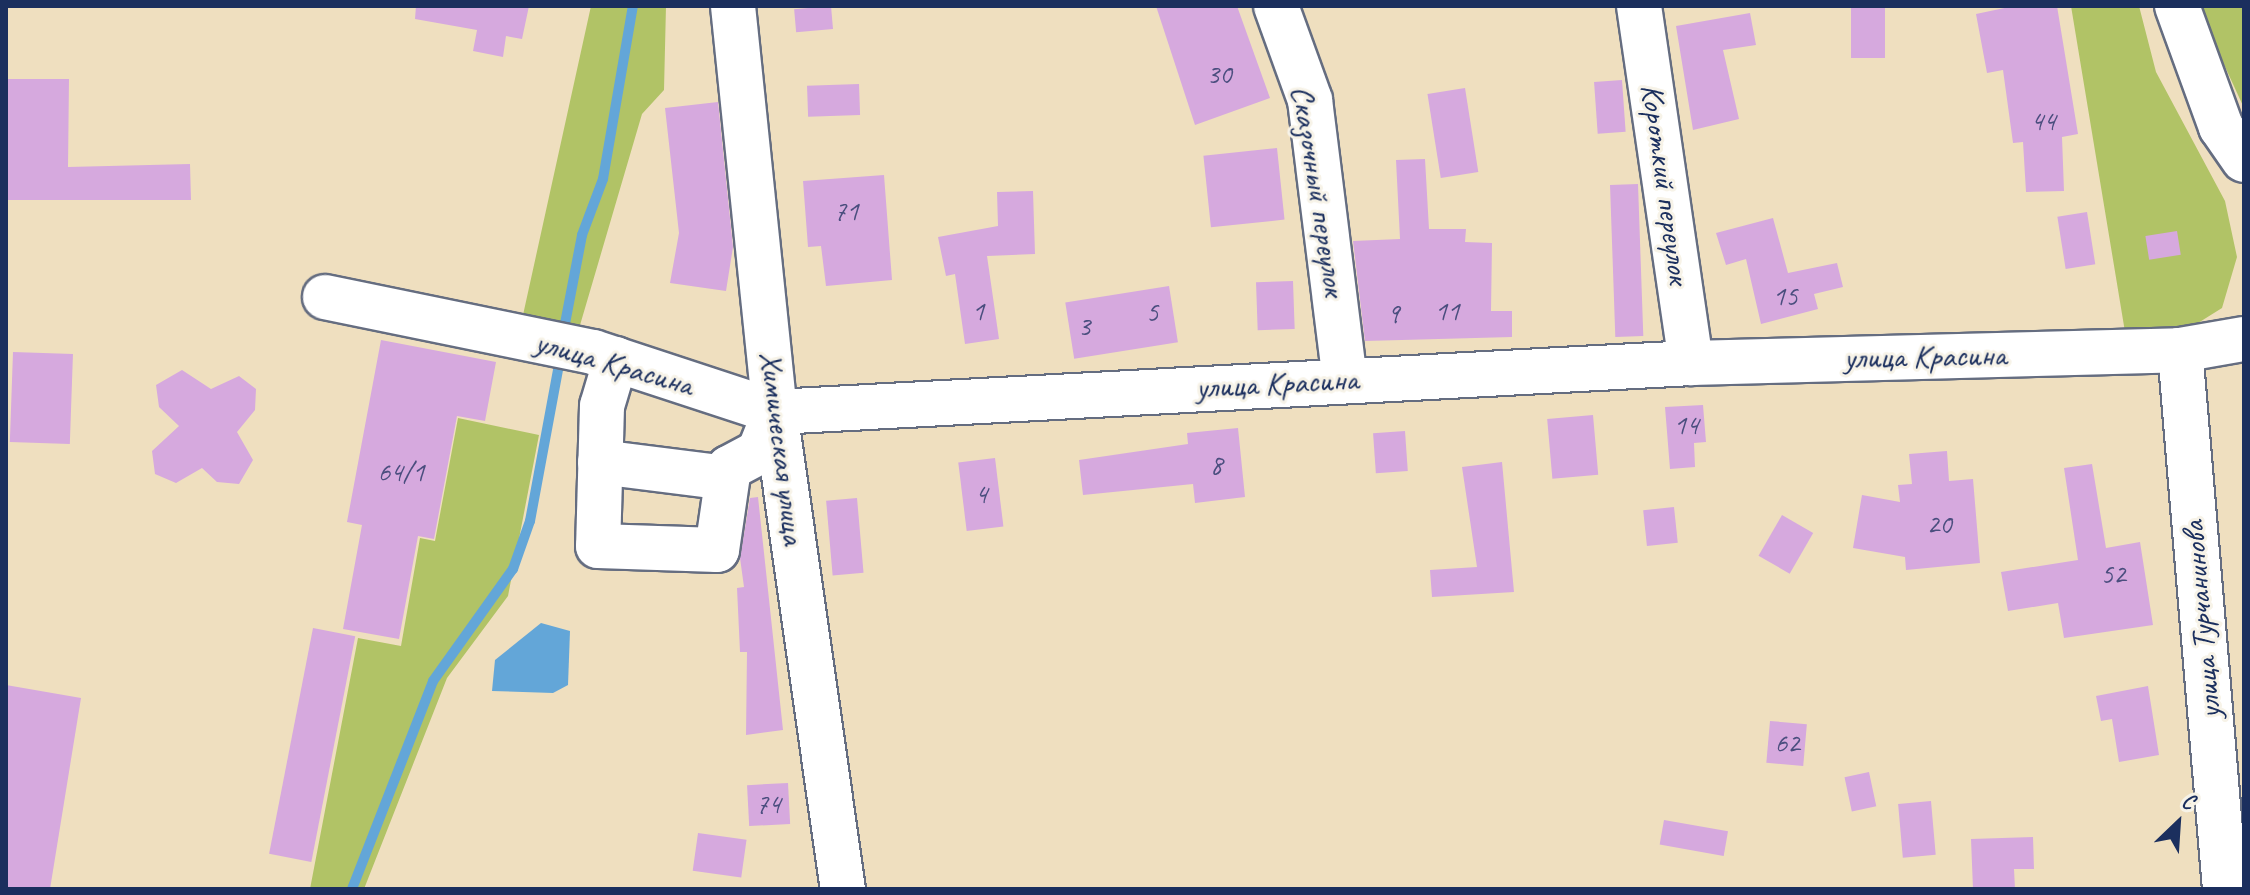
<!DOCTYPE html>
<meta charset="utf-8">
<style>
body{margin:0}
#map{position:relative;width:2250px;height:895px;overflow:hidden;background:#efdfbf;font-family:Caveat,sans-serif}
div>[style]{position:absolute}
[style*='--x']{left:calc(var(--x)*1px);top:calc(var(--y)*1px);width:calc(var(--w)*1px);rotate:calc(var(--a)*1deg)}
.green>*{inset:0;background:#b1c366}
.water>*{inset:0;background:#63a6d8}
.stream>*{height:10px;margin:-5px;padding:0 5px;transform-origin:5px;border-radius:5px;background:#63a6d8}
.building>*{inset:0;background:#d6a9de;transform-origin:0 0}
.roads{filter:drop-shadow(2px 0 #656d80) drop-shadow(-2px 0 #656d80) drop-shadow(0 2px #656d80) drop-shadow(0 -2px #656d80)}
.minor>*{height:44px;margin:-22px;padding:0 22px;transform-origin:22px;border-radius:22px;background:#fff}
span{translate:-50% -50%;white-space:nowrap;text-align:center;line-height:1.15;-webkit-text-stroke:6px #f7f3e8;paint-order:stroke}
.number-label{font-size:28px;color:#4a4e7e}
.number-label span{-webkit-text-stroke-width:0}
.street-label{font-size:32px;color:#1b2f5e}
.frame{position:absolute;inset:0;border:8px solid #1b2f5e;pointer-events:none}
.north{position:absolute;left:2138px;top:783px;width:80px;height:80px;-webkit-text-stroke:6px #f7f3e8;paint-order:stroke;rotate:25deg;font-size:22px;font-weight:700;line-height:32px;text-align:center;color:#1b2f5e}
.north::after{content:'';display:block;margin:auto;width:28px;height:36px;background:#1b2f5e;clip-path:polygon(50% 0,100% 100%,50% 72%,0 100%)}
</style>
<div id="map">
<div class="green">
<i style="clip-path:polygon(591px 6px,666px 6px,664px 90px,642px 114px,578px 332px,523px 315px)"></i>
<i style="clip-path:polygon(2071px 6px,2139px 6px,2156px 72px,2225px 201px,2237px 257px,2222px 308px,2190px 328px,2125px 332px)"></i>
<i style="clip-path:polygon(2202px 6px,2244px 6px,2244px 108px,2210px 34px)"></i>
<i style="clip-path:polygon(458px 418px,539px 435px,508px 596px,447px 678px,364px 889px,310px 889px,358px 638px,401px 646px,420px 538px,435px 541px)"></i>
</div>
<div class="water">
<i style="clip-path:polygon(541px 623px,570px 631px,568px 685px,553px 693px,492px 691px,495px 660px)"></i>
</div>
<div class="stream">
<i style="--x:563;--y:334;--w:101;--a:-79.1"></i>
<i style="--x:582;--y:235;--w:60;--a:-69.4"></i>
<i style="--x:603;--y:179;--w:176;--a:-80.2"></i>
<i style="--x:352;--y:889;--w:223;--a:-68.7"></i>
<i style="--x:433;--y:681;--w:138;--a:-54.5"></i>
<i style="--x:513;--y:569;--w:51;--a:-70.5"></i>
<i style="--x:530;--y:521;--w:170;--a:-79.5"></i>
</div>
<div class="building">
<i style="clip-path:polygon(416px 6px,529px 6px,522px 39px,506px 36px,503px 57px,473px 51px,477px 30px,415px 19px)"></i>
<i style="left:831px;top:6px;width:23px;height:37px;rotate:85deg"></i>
<i style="clip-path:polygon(1156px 6px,1237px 6px,1270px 98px,1195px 125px)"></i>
<i style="left:1851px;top:6px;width:34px;height:52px"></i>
<i style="clip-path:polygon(2014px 6px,2057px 6px,2078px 134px,2062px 137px,2064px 191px,2026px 192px,2023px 142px,2013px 143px,2003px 70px,1987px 73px,1976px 14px)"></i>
<i style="clip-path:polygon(1750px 13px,1756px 45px,1723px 50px,1739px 119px,1693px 130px,1676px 26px)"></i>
<i style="clip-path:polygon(6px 79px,69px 79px,68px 167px,190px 164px,191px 200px,6px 200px)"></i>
<i style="left:1622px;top:80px;width:52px;height:28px;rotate:86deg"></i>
<i style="left:859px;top:84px;width:31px;height:52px;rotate:88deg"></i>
<i style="left:1465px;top:88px;width:85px;height:38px;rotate:81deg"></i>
<i style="clip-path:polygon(718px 102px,733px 247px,726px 291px,670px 283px,679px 233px,665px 108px)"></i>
<i style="left:1277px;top:148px;width:72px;height:74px;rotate:84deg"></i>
<i style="clip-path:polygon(1425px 159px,1429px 229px,1466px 229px,1465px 242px,1492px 243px,1491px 311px,1512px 311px,1512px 337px,1365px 341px,1353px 241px,1400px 239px,1396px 160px)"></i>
<i style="clip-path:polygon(884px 175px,892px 280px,826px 286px,821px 246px,808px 247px,803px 181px)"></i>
<i style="left:1638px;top:184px;width:152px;height:28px;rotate:88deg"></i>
<i style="clip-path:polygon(1033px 191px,1035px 254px,987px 256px,999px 339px,965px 344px,955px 274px,946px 276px,938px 237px,998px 226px,997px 192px)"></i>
<i style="left:2087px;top:212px;width:53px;height:30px;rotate:81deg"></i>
<i style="clip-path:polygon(1773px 218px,1788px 273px,1837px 263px,1843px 287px,1814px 294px,1818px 309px,1761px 324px,1746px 259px,1726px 265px,1716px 233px)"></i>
<i style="left:2177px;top:231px;width:24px;height:32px;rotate:81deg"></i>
<i style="left:1293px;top:281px;width:48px;height:37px;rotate:88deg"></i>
<i style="left:1169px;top:286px;width:57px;height:105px;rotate:81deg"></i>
<i style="clip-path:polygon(381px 340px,496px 362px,485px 421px,457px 416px,434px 539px,418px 536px,399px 639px,343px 629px,362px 525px,347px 522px)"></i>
<i style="left:13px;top:352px;width:60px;height:90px;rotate:2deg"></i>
<i style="clip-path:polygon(182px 370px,211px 389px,239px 376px,256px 389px,255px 410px,237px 432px,253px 460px,239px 484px,217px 482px,202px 468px,176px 483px,155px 474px,152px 451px,179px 426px,159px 407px,156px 385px)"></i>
<i style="clip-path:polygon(1703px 405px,1706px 442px,1694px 443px,1695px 467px,1670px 469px,1665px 407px)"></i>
<i style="left:1593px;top:415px;width:60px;height:46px;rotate:85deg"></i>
<i style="clip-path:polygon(1238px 428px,1245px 497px,1195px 503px,1193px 484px,1083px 495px,1079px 460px,1188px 444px,1187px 433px)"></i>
<i style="left:1405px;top:431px;width:40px;height:32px;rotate:86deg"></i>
<i style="clip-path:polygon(1947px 451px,1949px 481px,1973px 479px,1980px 563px,1906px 570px,1905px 557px,1853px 548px,1862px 495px,1900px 502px,1898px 485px,1912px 484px,1909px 454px)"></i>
<i style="left:995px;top:458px;width:69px;height:37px;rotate:83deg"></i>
<i style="clip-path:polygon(1502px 462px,1514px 592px,1432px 597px,1430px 570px,1477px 567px,1462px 467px)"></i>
<i style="clip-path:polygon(2092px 464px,2106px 548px,2140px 542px,2153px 625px,2064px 638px,2058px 603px,2008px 611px,2001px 572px,2078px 560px,2064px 468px)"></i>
<i style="clip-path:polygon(758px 497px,783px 730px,746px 735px,747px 652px,740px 652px,737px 588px,744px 587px,740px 558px,750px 498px)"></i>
<i style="left:857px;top:498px;width:75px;height:31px;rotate:85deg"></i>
<i style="left:1674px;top:507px;width:36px;height:31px;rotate:84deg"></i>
<i style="left:1782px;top:515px;width:36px;height:47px;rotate:30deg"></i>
<i style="left:313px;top:628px;width:43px;height:230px;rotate:11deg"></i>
<i style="clip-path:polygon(6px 685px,81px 698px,50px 889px,6px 889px)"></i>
<i style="clip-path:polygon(2148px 686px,2159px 755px,2119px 762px,2112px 719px,2101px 721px,2096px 696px)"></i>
<i style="left:1770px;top:721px;width:37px;height:42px;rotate:5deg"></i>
<i style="left:1869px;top:772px;width:35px;height:25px;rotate:78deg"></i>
<i style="left:788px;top:783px;width:41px;height:41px;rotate:87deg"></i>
<i style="left:1931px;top:801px;width:54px;height:33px;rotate:85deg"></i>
<i style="left:1664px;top:820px;width:65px;height:25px;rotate:10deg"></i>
<i style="left:698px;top:833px;width:49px;height:38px;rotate:8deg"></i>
<i style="clip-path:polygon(2033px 837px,2034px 869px,2014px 869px,2015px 889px,1973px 889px,1971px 839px)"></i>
</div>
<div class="roads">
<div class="minor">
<i style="--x:733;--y:6;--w:408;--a:84.1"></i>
<i style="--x:775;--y:412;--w:482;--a:81.9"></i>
<i style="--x:1276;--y:6;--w:100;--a:70.1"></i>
<i style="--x:1310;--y:100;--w:282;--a:82.9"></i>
<i style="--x:1639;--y:6;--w:361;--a:81.7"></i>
<i style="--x:2177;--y:6;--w:129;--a:70"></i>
<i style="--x:2221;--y:127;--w:40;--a:55.1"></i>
<i style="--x:325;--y:297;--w:274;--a:11.6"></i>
<i style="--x:593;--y:352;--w:192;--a:18.2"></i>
<i style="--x:775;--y:412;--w:917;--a:-3.06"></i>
<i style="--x:1691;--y:363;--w:489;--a:-1.5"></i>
<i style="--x:2180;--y:350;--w:65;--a:-9.8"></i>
<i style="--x:2180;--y:350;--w:541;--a:85.23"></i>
<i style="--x:616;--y:359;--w:49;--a:106.6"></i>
<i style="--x:602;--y:406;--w:140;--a:91.6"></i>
<i style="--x:598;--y:546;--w:119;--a:1.9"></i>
<i style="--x:717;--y:550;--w:83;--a:-81.7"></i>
<i style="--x:729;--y:468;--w:34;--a:-28"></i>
<i style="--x:759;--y:452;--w:43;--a:-68.2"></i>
<i style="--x:600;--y:462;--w:128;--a:7.2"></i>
</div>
</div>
<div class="number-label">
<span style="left:1219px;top:74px">30</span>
<span style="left:2043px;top:121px">44</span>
<span style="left:846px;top:211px">71</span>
<span style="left:1785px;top:296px">15</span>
<span style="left:978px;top:311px">1</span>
<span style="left:1447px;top:311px">11</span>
<span style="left:1152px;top:312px">5</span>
<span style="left:1393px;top:314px">9</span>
<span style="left:1084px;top:326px">3</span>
<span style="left:1686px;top:425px">14</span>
<span style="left:1216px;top:465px">8</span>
<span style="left:401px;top:472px">64/1</span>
<span style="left:981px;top:494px">4</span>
<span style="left:1939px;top:524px">20</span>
<span style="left:2113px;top:574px">52</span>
<span style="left:1787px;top:743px">62</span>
<span style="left:768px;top:804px">74</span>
</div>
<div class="street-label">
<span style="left:1665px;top:184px;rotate:82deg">Короткий переулок</span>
<span style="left:1318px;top:191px;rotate:81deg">Сказочный переулок</span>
<span style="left:1925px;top:357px;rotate:-1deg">улица Красина</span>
<span style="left:614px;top:364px;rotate:16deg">улица Красина</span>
<span style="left:1277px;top:384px;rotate:-3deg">улица Красина</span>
<span style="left:782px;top:448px;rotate:83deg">Химическая улица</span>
<span style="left:2202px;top:620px;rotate:-95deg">улица Турчанинова</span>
</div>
<div class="frame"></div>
<div class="north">С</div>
</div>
